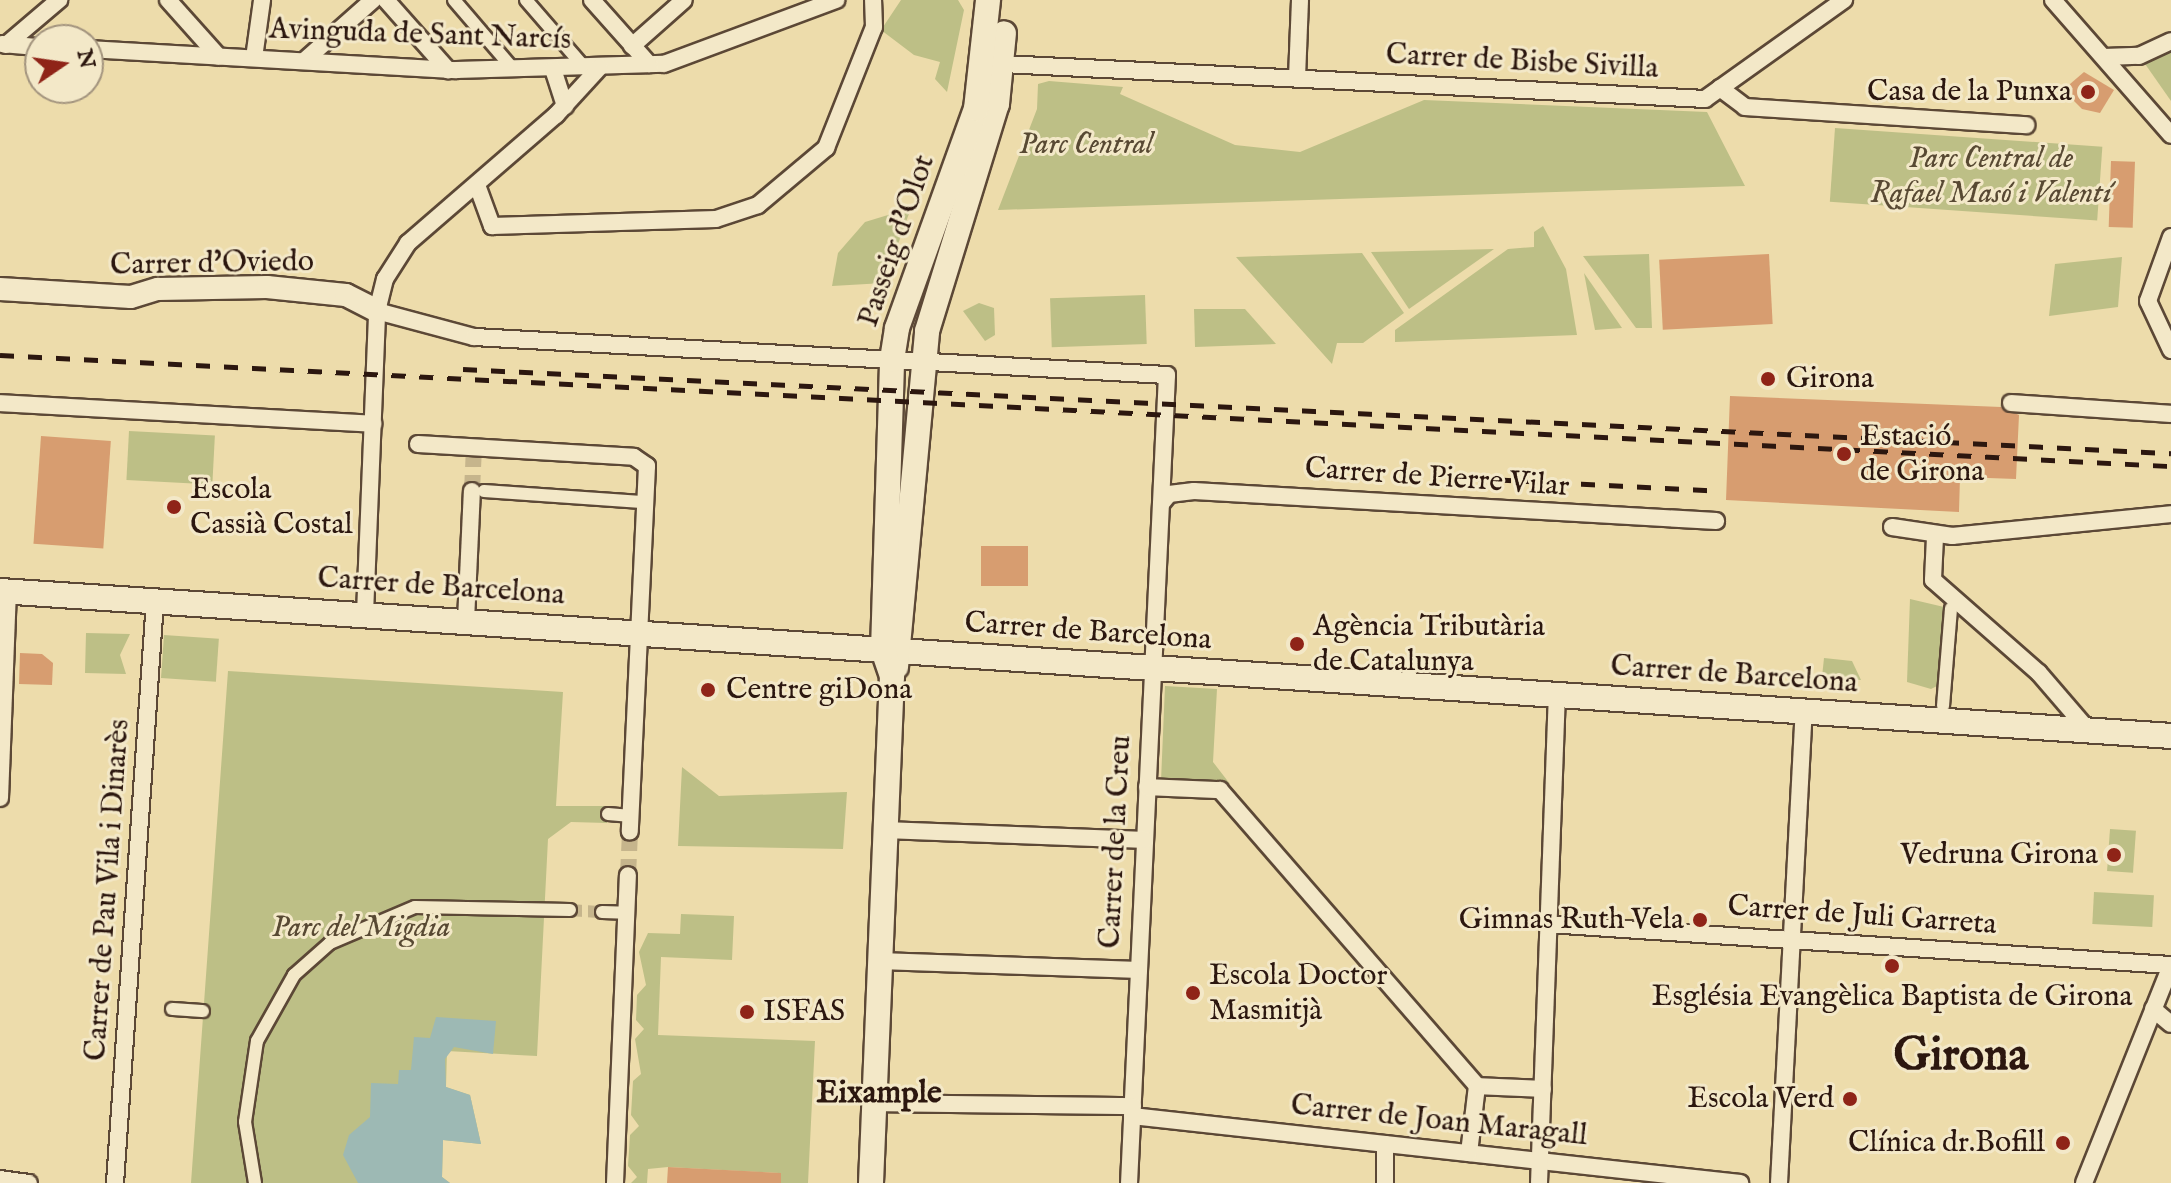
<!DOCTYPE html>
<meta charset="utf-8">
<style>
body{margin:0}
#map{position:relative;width:2171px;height:1183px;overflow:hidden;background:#eddcab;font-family:"IM FELL English",serif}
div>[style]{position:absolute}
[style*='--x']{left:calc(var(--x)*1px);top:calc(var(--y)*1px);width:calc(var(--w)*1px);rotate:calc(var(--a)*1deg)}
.green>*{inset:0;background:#bdbf86;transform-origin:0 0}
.water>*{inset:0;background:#9db9b4}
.building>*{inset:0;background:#d79d70;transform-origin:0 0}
.pedestrian-tunnel>*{height:12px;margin-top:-6px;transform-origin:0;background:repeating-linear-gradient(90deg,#c6b58c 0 12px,transparent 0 18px)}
.minor-tunnel>*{height:16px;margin-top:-8px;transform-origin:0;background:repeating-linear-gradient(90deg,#c6b58c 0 16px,transparent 0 24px)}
.roads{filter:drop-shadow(2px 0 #5c4836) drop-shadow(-2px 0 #5c4836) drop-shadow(0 2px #5c4836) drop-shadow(0 -2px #5c4836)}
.pedestrian>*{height:12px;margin:-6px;padding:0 6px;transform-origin:6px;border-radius:6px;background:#f3e8c8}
.minor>*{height:16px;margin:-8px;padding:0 8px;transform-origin:8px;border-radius:8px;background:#f3e8c8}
.tertiary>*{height:22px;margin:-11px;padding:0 11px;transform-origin:11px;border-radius:11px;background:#f3e8c8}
.secondary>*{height:24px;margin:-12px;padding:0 12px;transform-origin:12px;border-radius:12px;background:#f3e8c8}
.rail>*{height:5px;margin-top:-2.5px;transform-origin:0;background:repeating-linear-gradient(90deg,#2c170f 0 14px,transparent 0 28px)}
.dots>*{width:22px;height:22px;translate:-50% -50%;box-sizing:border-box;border:4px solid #f3e8c8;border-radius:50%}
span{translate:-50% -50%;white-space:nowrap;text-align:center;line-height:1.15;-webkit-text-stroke:6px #f3e8c8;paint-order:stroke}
.street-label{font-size:30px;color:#2c170f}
.poi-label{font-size:30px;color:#2c170f}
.right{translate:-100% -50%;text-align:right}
.left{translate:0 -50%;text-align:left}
.park-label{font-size:30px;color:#584933;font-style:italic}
.neighbourhood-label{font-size:32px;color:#2c170f;font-weight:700}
.town-label{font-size:46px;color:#2c170f;font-weight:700}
.north{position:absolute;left:24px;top:24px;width:80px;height:80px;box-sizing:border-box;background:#f3e8c8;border:2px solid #a3947e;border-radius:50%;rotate:77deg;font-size:22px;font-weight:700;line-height:32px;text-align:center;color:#2c170f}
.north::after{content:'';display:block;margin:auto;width:28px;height:36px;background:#8f2418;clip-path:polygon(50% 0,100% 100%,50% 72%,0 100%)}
</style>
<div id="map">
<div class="green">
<i style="clip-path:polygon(901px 0,958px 0,964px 10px,947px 92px,935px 79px,940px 62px,914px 55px,881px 30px)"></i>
<i style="clip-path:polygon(2171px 49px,2171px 101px,2143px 61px)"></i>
<i style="clip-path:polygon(1049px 81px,1123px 87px,1120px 94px,1235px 145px,1300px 152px,1424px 100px,1707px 112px,1745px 186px,998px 210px,1037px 109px,1038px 84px)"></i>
<i style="left:1835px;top:128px;width:268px;height:74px;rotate:4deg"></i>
<i style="clip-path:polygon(911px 208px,884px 283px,832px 286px,838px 253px,865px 222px)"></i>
<i style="clip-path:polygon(1543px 226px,1566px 269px,1577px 335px,1395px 342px,1395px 330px,1508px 249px,1534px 247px,1534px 232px)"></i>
<i style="clip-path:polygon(1494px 249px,1409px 309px,1371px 252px)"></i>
<i style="clip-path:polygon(1362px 253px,1404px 313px,1363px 343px,1337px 343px,1332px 364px,1236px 257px)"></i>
<i style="clip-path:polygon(1649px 254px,1652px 328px,1636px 328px,1583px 256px)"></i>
<i style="clip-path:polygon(2122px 257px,2118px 307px,2049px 316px,2055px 264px)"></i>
<i style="clip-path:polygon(1584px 273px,1622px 328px,1595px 330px)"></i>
<i style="left:1145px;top:295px;width:49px;height:95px;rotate:88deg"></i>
<i style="clip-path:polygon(979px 303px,994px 308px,995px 335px,985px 341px,963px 311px)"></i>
<i style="clip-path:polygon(1194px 309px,1245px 309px,1276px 344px,1195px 347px)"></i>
<i style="left:129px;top:431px;width:86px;height:49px;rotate:3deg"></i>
<i style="clip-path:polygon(1910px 599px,1944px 607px,1941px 684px,1931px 689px,1907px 682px)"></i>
<i style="clip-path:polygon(86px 633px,130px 634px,120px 655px,126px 674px,85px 673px)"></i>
<i style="left:164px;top:635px;width:55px;height:43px;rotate:4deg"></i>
<i style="clip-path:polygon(1824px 658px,1852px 661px,1861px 680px,1822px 677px)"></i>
<i style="clip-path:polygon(228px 671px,563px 692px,556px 806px,608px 806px,607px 823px,571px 822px,548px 839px,537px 1056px,447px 1051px,446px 1087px,470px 1095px,481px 1144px,443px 1140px,442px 1177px,450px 1183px,191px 1183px)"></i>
<i style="clip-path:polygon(1165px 686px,1217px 689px,1213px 762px,1230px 784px,1161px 781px)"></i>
<i style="clip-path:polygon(682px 767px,719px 796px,847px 792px,843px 849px,678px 846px)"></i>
<i style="left:2110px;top:829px;width:26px;height:42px;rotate:4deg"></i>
<i style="left:2094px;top:892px;width:60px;height:32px;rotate:3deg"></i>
<i style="clip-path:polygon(681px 914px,734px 916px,732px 960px,661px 957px,658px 1035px,815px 1041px,808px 1183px,780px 1183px,779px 1173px,668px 1167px,648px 1169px,647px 1183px,631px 1183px,637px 1177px,628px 1166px,630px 1135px,639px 1126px,631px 1115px,633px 1081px,641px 1074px,635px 1039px,644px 1029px,636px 1020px,637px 995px,646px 985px,639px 952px,648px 933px,680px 934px)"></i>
</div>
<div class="water">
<i style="clip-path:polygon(436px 1017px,496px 1021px,493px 1054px,454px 1047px,445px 1059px,446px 1087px,470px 1095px,481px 1144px,443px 1140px,442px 1177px,450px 1183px,358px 1183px,343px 1155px,349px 1135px,370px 1117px,371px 1083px,398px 1084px,399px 1070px,411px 1070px,414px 1037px,430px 1038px)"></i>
</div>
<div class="building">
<i style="clip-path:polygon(2084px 72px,2114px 90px,2100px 113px,2082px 109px,2063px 90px)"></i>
<i style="left:2111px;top:161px;width:24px;height:66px;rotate:2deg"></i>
<i style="left:1769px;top:254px;width:70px;height:110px;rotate:87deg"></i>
<i style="clip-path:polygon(1730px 396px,2001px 407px,2019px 415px,2016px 479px,1960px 477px,1959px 512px,1726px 500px)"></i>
<i style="left:41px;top:436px;width:70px;height:108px;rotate:4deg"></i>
<i style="left:981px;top:546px;width:47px;height:40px"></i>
<i style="clip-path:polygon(20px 653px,42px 654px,53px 663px,52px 685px,19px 684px)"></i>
<i style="clip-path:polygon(668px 1167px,781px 1173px,781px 1183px,667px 1183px)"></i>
</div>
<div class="pedestrian-tunnel">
<i style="--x:570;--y:910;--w:32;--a:4"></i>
</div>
<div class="minor-tunnel">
<i style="--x:472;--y:491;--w:44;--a:-87.4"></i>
<i style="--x:628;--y:875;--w:43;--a:-87.3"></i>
</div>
<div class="roads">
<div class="pedestrian">
<i style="--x:454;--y:0;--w:92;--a:49.4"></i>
<i style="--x:526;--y:0;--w:90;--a:49.1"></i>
<i style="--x:484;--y:491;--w:158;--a:4"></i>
<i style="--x:1943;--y:706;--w:98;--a:-85.3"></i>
<i style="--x:608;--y:814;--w:23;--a:5"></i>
<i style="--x:602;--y:912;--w:24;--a:2"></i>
<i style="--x:172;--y:1009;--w:31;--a:4"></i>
<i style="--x:255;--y:1183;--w:62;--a:-99.3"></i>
<i style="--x:245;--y:1122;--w:82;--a:-81.6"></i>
<i style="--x:257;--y:1041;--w:76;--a:-60.7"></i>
<i style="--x:294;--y:975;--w:48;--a:-41.6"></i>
<i style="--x:330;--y:943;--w:92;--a:-23"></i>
<i style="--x:415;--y:907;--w:155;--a:1.1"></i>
</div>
<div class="minor">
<i style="--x:168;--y:0;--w:76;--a:48.2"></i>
<i style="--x:386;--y:0;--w:94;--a:48.5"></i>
<i style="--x:592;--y:0;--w:86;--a:48.3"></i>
<i style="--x:2053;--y:0;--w:179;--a:48.8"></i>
<i style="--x:2;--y:44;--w:38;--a:5"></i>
<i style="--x:6;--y:45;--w:70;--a:-40.3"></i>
<i style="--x:632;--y:46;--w:69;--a:-41.5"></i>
<i style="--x:88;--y:49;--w:369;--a:3.3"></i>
<i style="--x:456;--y:70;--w:208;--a:-1.7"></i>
<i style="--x:664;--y:64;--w:184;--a:-20.4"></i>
<i style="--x:2104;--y:57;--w:35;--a:-2"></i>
<i style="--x:2139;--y:56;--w:35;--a:-25"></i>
<i style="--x:254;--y:58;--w:59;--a:-82.1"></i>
<i style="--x:304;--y:61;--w:92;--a:-41.5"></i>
<i style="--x:1003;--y:64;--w:703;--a:2.85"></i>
<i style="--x:1705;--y:99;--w:171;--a:-35.5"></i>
<i style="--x:553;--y:69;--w:39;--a:72"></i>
<i style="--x:1297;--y:78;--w:78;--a:-87.8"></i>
<i style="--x:1720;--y:88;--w:31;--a:37"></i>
<i style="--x:1745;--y:107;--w:282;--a:3.7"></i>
<i style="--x:477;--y:185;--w:44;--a:69.9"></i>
<i style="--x:492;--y:226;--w:224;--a:-1.8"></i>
<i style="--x:716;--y:219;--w:44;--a:-18.4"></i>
<i style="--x:758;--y:205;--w:89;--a:-40"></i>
<i style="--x:826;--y:148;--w:130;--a:-68.4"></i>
<i style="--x:874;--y:27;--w:27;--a:-92"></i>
<i style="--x:2171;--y:237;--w:68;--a:109.8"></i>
<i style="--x:2148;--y:301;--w:54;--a:64.9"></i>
<i style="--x:377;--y:311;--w:100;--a:15"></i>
<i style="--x:474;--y:337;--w:694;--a:3.14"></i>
<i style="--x:1167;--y:375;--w:809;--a:92.69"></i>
<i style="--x:0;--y:403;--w:374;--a:3.2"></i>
<i style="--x:2011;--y:403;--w:160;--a:3.9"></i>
<i style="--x:418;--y:444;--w:216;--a:3.4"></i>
<i style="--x:634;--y:457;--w:16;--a:35"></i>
<i style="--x:647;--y:466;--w:366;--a:92.7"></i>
<i style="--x:1161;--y:504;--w:13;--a:-51"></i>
<i style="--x:1169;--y:494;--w:25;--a:-7"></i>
<i style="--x:1194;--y:491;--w:523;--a:3.29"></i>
<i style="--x:1892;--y:527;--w:61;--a:8.5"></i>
<i style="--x:1952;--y:536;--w:220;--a:-5.7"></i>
<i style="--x:1935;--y:537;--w:43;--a:92.7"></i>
<i style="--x:1933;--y:580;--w:141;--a:41.3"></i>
<i style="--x:2039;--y:673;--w:75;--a:49.3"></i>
<i style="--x:365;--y:614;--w:303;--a:-87.7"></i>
<i style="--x:377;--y:311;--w:33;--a:-76"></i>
<i style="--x:385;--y:279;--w:43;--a:-57.4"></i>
<i style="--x:408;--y:243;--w:196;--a:-40.9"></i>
<i style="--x:556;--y:115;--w:65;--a:-47.5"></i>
<i style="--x:466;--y:621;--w:130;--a:-87.4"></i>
<i style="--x:1147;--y:787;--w:73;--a:2.4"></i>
<i style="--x:1220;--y:790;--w:392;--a:49"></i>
<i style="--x:0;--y:798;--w:207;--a:-87.8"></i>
<i style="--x:886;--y:830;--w:259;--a:2.2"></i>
<i style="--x:1548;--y:924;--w:624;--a:3.77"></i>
<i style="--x:880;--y:961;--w:259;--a:2"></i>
<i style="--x:2153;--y:1009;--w:23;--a:40"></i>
<i style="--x:1477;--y:1086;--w:66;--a:2.6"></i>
<i style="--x:874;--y:1103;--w:259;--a:0.7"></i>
<i style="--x:1132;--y:1116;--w:612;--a:6.29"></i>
<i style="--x:1385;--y:1144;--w:39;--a:90"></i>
<i style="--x:1469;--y:1153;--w:67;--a:-83.2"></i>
<i style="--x:0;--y:1179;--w:29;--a:8"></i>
<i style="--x:115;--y:1183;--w:583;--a:-86.07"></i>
<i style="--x:615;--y:1183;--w:308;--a:-87.6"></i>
<i style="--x:1539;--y:1183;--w:488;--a:-87.9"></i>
<i style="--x:1779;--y:1183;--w:473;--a:-87"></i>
<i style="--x:2084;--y:1183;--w:234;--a:-68.2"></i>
</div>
<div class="tertiary">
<i style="--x:0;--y:289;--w:131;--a:3.5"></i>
<i style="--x:131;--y:297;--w:28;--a:-17"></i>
<i style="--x:158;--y:289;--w:109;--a:-1.1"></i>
<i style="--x:267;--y:287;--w:79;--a:5.8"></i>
<i style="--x:346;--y:295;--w:35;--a:27"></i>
</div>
<div class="secondary">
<i style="--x:0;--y:591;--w:2176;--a:3.82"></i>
<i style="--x:896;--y:667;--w:337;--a:-84.7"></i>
<i style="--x:927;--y:331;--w:238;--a:-72.9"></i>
<i style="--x:997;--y:104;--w:71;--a:-84.4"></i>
<i style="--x:871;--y:1183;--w:507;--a:-87.63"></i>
<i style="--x:892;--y:676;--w:28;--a:-109"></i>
<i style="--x:883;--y:650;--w:290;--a:-88.2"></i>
<i style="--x:892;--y:360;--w:32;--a:-81"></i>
<i style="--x:897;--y:328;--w:233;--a:-70.2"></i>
<i style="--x:976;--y:109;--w:110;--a:-83.7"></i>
</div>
</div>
<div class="rail">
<i style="--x:0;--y:355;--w:2174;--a:2.93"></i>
<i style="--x:463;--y:369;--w:1710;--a:2.82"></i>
<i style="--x:1469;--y:478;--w:241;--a:2.9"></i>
</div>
<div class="dots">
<i style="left:2088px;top:92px;background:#8f2418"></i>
<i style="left:1768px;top:379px;background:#8f2418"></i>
<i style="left:1844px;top:454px;background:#8f2418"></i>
<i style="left:174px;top:507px;background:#8f2418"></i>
<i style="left:1297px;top:644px;background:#8f2418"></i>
<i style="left:708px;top:690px;background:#8f2418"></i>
<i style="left:2114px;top:855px;background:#8f2418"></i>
<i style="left:1700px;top:920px;background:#8f2418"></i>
<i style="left:1892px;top:966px;background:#8f2418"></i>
<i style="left:1193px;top:993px;background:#8f2418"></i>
<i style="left:747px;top:1012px;background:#8f2418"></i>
<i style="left:1850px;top:1099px;background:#8f2418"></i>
<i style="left:2063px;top:1143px;background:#8f2418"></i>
</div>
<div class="street-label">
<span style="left:420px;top:35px;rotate:2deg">Avinguda de Sant Narcís</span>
<span style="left:1522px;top:62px;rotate:3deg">Carrer de Bisbe Sivilla</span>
<span style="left:897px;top:241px;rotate:-71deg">Passeig d'Olot</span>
<span style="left:212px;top:264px;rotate:-1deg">Carrer d'Oviedo</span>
<span style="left:1437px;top:478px;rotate:4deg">Carrer de Pierre Vilar</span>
<span style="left:441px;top:587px;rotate:4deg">Carrer de Barcelona</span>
<span style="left:1088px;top:632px;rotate:4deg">Carrer de Barcelona</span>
<span style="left:1734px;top:675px;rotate:4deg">Carrer de Barcelona</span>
<span style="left:1116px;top:842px;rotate:-87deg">Carrer de la Creu</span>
<span style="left:108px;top:890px;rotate:-86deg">Carrer de Pau Vila i Dinarès</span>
<span style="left:1862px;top:916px;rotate:4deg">Carrer de Juli Garreta</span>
<span style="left:1439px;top:1121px;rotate:6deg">Carrer de Joan Maragall</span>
</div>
<div class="poi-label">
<span class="right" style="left:2072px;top:92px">Casa de la Punxa</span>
<span class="left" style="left:1786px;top:379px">Girona</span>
<span class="left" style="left:1860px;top:454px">Estació<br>de Girona</span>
<span class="left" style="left:190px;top:507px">Escola<br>Cassià Costal</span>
<span class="left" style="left:1313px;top:644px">Agència Tributària<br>de Catalunya</span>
<span class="left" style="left:726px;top:690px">Centre giDona</span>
<span class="right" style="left:2098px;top:855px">Vedruna Girona</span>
<span class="right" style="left:1684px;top:920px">Gimnas Ruth Vela</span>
<span class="left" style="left:1209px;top:993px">Escola Doctor<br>Masmitjà</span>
<span style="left:1892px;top:997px">Església Evangèlica Baptista de Girona</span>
<span class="left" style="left:763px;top:1012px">ISFAS</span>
<span class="right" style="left:1834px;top:1099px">Escola Verd</span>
<span class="right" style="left:2045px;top:1143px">Clínica dr.Bofill</span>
</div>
<div class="park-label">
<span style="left:1086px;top:145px">Parc Central</span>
<span style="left:1991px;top:176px">Parc Central de<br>Rafael Masó i Valentí</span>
<span style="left:361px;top:928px">Parc del Migdia</span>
</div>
<div class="neighbourhood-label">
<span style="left:879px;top:1094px">Eixample</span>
</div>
<div class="town-label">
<span style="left:1961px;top:1057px">Girona</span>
</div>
<div class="north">N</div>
</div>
